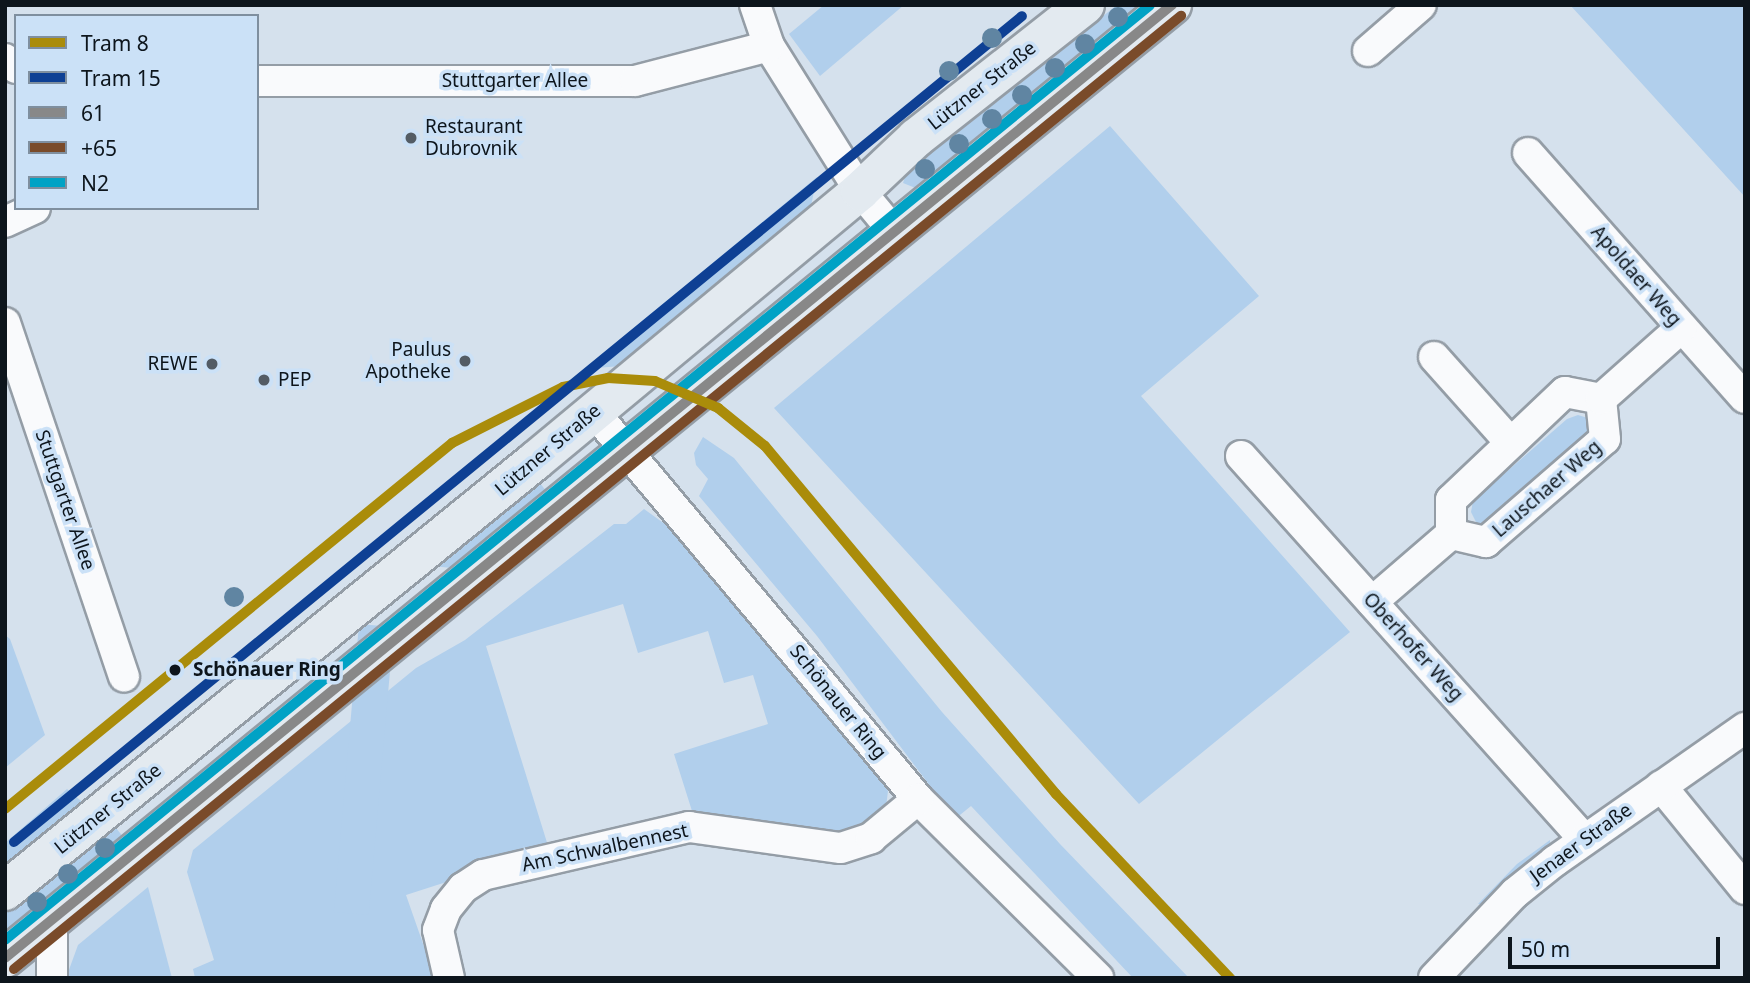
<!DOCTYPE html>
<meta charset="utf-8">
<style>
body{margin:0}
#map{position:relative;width:1750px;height:983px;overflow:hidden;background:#d5e1ed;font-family:"Noto Sans",sans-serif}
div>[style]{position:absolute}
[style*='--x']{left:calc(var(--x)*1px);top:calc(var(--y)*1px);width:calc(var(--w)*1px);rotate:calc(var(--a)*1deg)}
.green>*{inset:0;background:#b1cfec;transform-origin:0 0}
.roads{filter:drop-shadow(2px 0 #949da6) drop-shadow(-2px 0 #949da6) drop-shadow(0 2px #949da6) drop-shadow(0 -2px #949da6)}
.minor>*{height:30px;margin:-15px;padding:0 15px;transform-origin:15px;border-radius:15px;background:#f9fafc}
.major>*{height:38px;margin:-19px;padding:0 19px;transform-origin:19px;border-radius:19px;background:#e3eaf0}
.bus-1>*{height:10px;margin:-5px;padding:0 5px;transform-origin:5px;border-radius:5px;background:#888}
.bus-2>*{height:10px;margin:-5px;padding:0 5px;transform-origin:5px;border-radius:5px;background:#7a4b2a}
.bus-3>*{height:10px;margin:-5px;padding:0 5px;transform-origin:5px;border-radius:5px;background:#01a2c5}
.tram-1>*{height:10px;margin:-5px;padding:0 5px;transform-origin:5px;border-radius:5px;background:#aa8c0a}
.tram-2>*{height:10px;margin:-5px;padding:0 5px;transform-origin:5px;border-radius:5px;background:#0e4094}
.trees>*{width:20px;height:20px;margin:-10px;border-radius:50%;background:#6085a2}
.dots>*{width:19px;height:19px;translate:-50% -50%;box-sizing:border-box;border:4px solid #cbe1f7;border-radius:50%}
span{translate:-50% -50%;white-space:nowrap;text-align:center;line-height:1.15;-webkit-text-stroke:7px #cbe1f7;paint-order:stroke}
.street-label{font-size:19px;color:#0d151c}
.poi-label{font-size:19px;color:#0d151c}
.left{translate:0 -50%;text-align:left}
.right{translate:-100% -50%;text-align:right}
.stop-label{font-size:19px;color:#0d151c;font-weight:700}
.frame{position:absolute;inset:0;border:7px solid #0d151c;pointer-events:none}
.legend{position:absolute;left:14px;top:14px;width:245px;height:196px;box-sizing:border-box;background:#cbe1f7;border:2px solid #7f8f9f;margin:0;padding:9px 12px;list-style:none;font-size:21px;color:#0d151c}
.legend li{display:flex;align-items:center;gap:14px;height:35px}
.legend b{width:35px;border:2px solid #7f8f9f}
.scale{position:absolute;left:1508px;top:937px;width:212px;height:32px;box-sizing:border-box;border:4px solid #0d151c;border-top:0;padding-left:9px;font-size:21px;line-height:24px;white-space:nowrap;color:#0d151c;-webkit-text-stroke:5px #cbe1f7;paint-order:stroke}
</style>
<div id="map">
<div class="green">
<i style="clip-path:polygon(824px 5px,904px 5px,820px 76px,789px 34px)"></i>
<i style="clip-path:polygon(1117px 5px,1148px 5px,918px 189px,903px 183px,907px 171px)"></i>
<i style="clip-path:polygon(1570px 5px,1745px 5px,1745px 197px,1594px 31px)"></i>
<i style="clip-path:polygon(1110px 126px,1259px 296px,1141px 396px,1350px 632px,1139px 804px,774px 408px)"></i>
<i style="clip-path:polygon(817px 177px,811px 206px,798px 222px,621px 366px,584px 369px)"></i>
<i style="clip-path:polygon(1578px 415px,1591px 419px,1595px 431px,1485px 528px,1476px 522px,1471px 512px,1473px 501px,1567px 419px)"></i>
<i style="clip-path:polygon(703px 437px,734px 458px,942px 712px,1060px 844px,1189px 978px,1133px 978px,971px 806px,955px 819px,817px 636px,699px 496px,708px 479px,696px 465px,694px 453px)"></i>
<i style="clip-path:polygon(536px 478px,550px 496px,463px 569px,431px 566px)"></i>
<i style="clip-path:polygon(644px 509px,669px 527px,880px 773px,888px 791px,886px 807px,863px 828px,830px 836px,692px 811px,674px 754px,768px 724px,753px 675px,724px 683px,708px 631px,638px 653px,623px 604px,486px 646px,549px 849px,406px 895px,435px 978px,195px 978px,193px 969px,214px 960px,187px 872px,193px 850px,416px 668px,465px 640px,614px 524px,626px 524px)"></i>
<i style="left:359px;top:624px;width:35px;height:289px;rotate:5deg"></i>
<i style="clip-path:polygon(5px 635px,10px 639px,45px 735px,5px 768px)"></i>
<i style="clip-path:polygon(67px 789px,87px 806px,5px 873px,5px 843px)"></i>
<i style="clip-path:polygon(112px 823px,128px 843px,5px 942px,5px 910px)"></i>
<i style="clip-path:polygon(1550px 840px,1550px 849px,1488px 904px,1478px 904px,1517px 864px)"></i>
<i style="clip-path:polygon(148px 887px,172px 978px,66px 978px,78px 945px)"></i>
</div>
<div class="roads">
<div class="minor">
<i style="--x:755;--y:5;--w:43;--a:71.1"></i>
<i style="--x:769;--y:46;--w:171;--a:57.9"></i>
<i style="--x:860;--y:191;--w:53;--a:50.3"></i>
<i style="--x:1368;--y:51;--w:70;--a:-41"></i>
<i style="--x:5;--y:59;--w:14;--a:39"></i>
<i style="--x:257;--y:81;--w:378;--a:0"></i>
<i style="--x:635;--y:81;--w:138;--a:-14.6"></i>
<i style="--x:1528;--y:153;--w:327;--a:48.5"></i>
<i style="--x:5;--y:222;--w:33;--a:-25"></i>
<i style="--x:5;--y:323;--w:373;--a:71.4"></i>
<i style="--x:1434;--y:357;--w:115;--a:48.2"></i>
<i style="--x:594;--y:412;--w:505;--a:50.06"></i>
<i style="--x:918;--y:799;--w:254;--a:44.8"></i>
<i style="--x:1241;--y:456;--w:514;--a:48.15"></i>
<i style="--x:1451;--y:534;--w:34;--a:-90"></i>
<i style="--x:1451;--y:500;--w:157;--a:-43.5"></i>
<i style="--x:1565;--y:392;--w:37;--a:11"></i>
<i style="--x:1372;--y:602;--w:104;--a:-40.7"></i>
<i style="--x:1451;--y:534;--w:36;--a:13"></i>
<i style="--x:1486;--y:542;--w:157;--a:-40.9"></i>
<i style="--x:1605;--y:439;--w:40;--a:-95.7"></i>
<i style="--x:1601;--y:399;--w:107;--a:-41.6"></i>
<i style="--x:1661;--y:786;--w:133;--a:50.8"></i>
<i style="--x:52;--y:978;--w:57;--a:-90"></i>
<i style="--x:449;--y:978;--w:49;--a:-102.9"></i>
<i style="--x:438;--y:930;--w:22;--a:-69"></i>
<i style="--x:446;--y:909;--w:27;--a:-51"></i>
<i style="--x:463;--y:888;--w:24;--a:-33"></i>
<i style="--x:483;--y:875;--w:212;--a:-13.1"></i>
<i style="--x:689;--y:827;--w:153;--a:7.9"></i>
<i style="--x:841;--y:848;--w:32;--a:-18"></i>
<i style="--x:871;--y:838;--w:61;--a:-39.7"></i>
<i style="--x:1434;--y:978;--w:117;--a:-46.4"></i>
<i style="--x:1515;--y:893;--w:51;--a:-38.7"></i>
<i style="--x:1555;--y:861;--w:232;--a:-35"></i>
</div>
<div class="major">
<i style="--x:5;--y:891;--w:682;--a:-39.05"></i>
<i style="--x:535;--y:461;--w:423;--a:-39.7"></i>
<i style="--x:860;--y:191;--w:77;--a:-43.4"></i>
<i style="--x:916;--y:138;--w:215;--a:-38.2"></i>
<i style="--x:5;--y:958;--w:1507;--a:-39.24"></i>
</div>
</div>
<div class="bus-1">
<i style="--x:5;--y:958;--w:1507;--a:-39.24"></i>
</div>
<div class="bus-2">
<i style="--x:14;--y:969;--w:1507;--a:-39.24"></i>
</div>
<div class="bus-3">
<i style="--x:5;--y:940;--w:1478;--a:-39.23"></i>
</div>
<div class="tram-1">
<i style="--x:5;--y:809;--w:578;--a:-39.31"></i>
<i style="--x:452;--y:443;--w:124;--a:-26.8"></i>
<i style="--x:563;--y:387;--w:46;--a:-11.3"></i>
<i style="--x:608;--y:378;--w:47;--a:3.7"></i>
<i style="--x:655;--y:381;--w:69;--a:23.2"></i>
<i style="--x:718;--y:408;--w:60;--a:39"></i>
<i style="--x:765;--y:446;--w:454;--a:50.1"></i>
<i style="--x:1056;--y:794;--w:253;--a:46.6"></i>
</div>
<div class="tram-2">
<i style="--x:14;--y:842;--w:1303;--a:-39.33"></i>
</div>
<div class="trees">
<i style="left:1118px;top:17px"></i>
<i style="left:992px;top:38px"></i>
<i style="left:1085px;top:44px"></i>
<i style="left:1055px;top:68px"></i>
<i style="left:949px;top:71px"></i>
<i style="left:1022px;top:95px"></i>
<i style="left:992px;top:119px"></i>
<i style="left:959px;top:144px"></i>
<i style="left:925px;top:169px"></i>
<i style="left:234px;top:597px"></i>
<i style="left:105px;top:848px"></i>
<i style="left:68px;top:874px"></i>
<i style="left:37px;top:902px"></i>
</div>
<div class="dots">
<i style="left:411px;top:138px;background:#535c65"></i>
<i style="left:465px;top:361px;background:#535c65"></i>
<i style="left:212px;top:364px;background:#535c65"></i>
<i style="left:264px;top:380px;background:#535c65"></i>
<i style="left:175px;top:670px;background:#0d151c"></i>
</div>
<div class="street-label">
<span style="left:515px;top:81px">Stuttgarter Allee</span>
<span style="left:982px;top:86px;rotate:-38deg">Lützner Straße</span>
<span style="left:1636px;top:276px;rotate:49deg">Apoldaer Weg</span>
<span style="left:548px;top:450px;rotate:-40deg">Lützner Straße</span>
<span style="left:1547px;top:489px;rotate:-41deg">Lauschaer Weg</span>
<span style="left:65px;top:500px;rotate:71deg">Stuttgarter Allee</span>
<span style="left:1413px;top:647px;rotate:48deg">Oberhofer Weg</span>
<span style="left:838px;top:702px;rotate:51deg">Schönauer Ring</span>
<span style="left:108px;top:809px;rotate:-39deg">Lützner Straße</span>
<span style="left:1581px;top:843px;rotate:-36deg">Jenaer Straße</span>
<span style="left:605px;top:848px;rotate:-12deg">Am Schwalbennest</span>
</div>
<div class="poi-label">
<span class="left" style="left:425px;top:138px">Restaurant<br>Dubrovnik</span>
<span class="right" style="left:451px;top:361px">Paulus<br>Apotheke</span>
<span class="right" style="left:198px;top:364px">REWE</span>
<span class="left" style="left:278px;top:380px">PEP</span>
</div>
<div class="stop-label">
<span class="left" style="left:193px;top:670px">Schönauer Ring</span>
</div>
<div class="frame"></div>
<ul class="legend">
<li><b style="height:9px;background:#aa8c0a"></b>Tram 8</li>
<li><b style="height:9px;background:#0e4094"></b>Tram 15</li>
<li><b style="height:9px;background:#888"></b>61</li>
<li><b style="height:9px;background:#7a4b2a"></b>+65</li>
<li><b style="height:9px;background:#01a2c5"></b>N2</li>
</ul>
<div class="scale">50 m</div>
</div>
